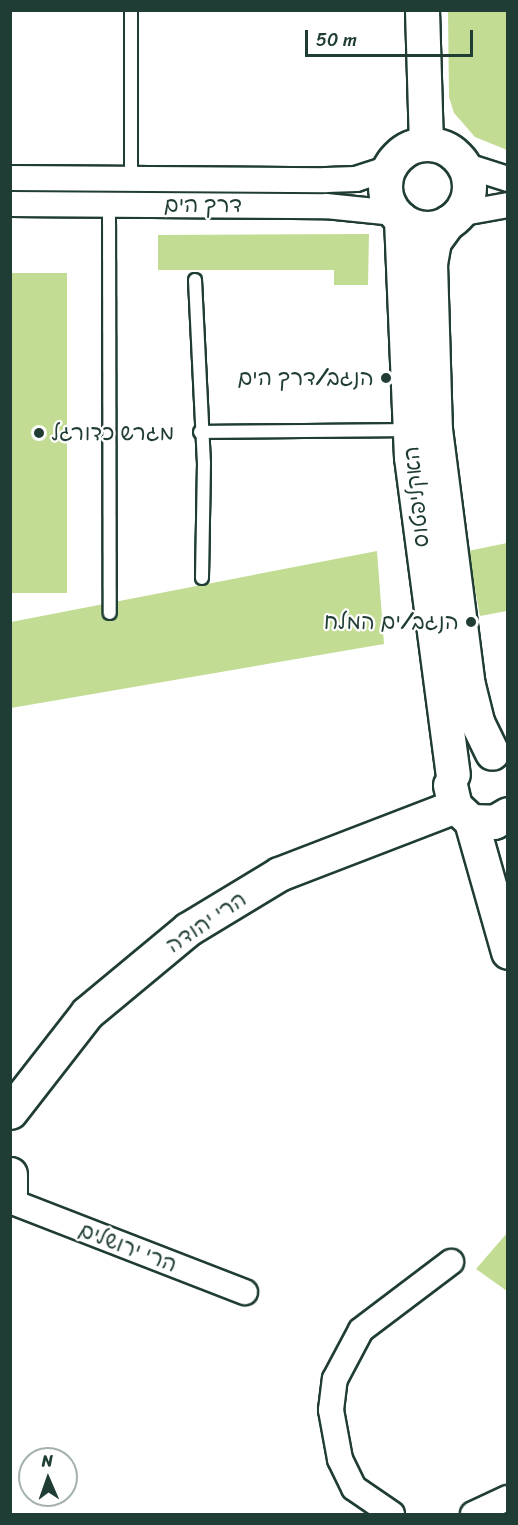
<!DOCTYPE html>
<meta charset="utf-8">
<style>
body{margin:0}
#map{position:relative;width:518px;height:1525px;overflow:hidden;background:#fff;font-family:Sriracha,"Playpen Sans Hebrew",sans-serif}
div>[style]{position:absolute}
[style*='--x']{left:calc(var(--x)*1px);top:calc(var(--y)*1px);width:calc(var(--w)*1px);rotate:calc(var(--a)*1deg)}
.green>*{inset:0;background:#c2dc93;transform-origin:0 0}
.roads{filter:drop-shadow(2px 0 #1f3d34) drop-shadow(-2px 0 #1f3d34) drop-shadow(0 2px #1f3d34) drop-shadow(0 -2px #1f3d34)}
.lane>*{height:12px;margin:-6px;padding:0 6px;transform-origin:6px;border-radius:6px;background:#fff}
.street>*{height:24px;margin:-12px;padding:0 12px;transform-origin:12px;border-radius:12px;background:#fff}
.secondary>*{height:33px;margin:-16.5px;padding:0 16.5px;transform-origin:16.5px;border-radius:16.5px;background:#fff}
.secondary>.ring{margin:-16.5px;padding:0;box-sizing:content-box;background:none;border:33px solid #fff;border-radius:50%}
.dots>*{width:16px;height:16px;translate:-50% -50%;box-sizing:border-box;border:3px solid #fff;border-radius:50%}
span{translate:-50% -50%;white-space:nowrap;text-align:center;line-height:1.15;-webkit-text-stroke:4.5px #fff;paint-order:stroke}
.street-label{font-size:22px;color:#1f3d34}
.poi-label{font-size:22px;color:#1f3d34}
.right{translate:-100% -50%;text-align:right}
.left{translate:0 -50%;text-align:left}
.frame{position:absolute;inset:0;border:12px solid #1f3d34;pointer-events:none}
.north{position:absolute;left:18px;top:1447px;width:60px;height:60px;box-sizing:border-box;background:#fff;border:2px solid #a5b1ae;border-radius:50%;rotate:358deg;font-size:16px;font-weight:700;line-height:24px;text-align:center;color:#1f3d34}
.north::after{content:'';display:block;margin:auto;width:21px;height:27px;background:#1f3d34;clip-path:polygon(50% 0,100% 100%,50% 72%,0 100%)}
.scale{position:absolute;left:305px;top:30px;width:168px;height:27px;box-sizing:border-box;border:3px solid #1f3d34;border-top:0;padding-left:8px;font-size:18px;line-height:21px;white-space:nowrap;color:#1f3d34;-webkit-text-stroke:4px #fff;paint-order:stroke}
</style>
<div id="map">
<div class="green">
<i style="clip-path:polygon(448px 11px,507px 11px,507px 150px,475px 137px,454px 113px,449px 97px)"></i>
<i style="clip-path:polygon(369px 234px,368px 285px,334px 285px,334px 270px,158px 270px,158px 235px)"></i>
<i style="left:11px;top:273px;width:56px;height:320px"></i>
<i style="clip-path:polygon(507px 543px,507px 611px,480px 616px,468px 551px)"></i>
<i style="clip-path:polygon(377px 551px,384px 644px,11px 708px,11px 622px)"></i>
<i style="clip-path:polygon(507px 1233px,507px 1291px,476px 1269px)"></i>
</div>
<div class="roads">
<div class="lane">
<i style="--x:131;--y:178;--w:168;--a:-90"></i>
<i style="--x:109;--y:205;--w:408;--a:89.9"></i>
<i style="--x:195;--y:280;--w:183;--a:87.2"></i>
<i style="--x:204;--y:463;--w:115;--a:91"></i>
<i style="--x:200;--y:432;--w:209;--a:-0.5"></i>
</div>
<div class="street">
<i style="--x:464;--y:165;--w:46;--a:17.7"></i>
<i style="--x:10;--y:178;--w:316;--a:0.4"></i>
<i style="--x:326;--y:180;--w:30;--a:-2"></i>
<i style="--x:356;--y:179;--w:35;--a:-18"></i>
<i style="--x:10;--y:204;--w:316;--a:0.4"></i>
<i style="--x:326;--y:206;--w:69;--a:5.8"></i>
<i style="--x:458;--y:214;--w:51;--a:-10.2"></i>
<i style="--x:10;--y:1201;--w:252;--a:21.2"></i>
<i style="--x:392;--y:1514;--w:46;--a:-145.6"></i>
<i style="--x:354;--y:1488;--w:32;--a:-116"></i>
<i style="--x:340;--y:1459;--w:50;--a:-100.4"></i>
<i style="--x:331;--y:1410;--w:31;--a:-83"></i>
<i style="--x:335;--y:1379;--w:55;--a:-62"></i>
<i style="--x:361;--y:1330;--w:113;--a:-37.1"></i>
<i style="--x:473;--y:1514;--w:38;--a:-25"></i>
</div>
<div class="secondary">
<i style="--x:422;--y:10;--w:134;--a:88.3"></i>
<i class="ring" style="left:385px;top:144px;width:51px;height:51px"></i>
<i style="--x:401;--y:219;--w:238;--a:87.6"></i>
<i style="--x:411;--y:457;--w:320;--a:82.5"></i>
<i style="--x:448;--y:222;--w:24;--a:126"></i>
<i style="--x:434;--y:241;--w:22;--a:100"></i>
<i style="--x:430;--y:263;--w:166;--a:88.3"></i>
<i style="--x:435;--y:429;--w:258;--a:82.7"></i>
<i style="--x:468;--y:685;--w:38;--a:76"></i>
<i style="--x:477;--y:722;--w:34;--a:64"></i>
<i style="--x:450;--y:785;--w:22;--a:77"></i>
<i style="--x:455;--y:806;--w:22;--a:43"></i>
<i style="--x:471;--y:821;--w:23;--a:2"></i>
<i style="--x:494;--y:822;--w:16;--a:-30"></i>
<i style="--x:471;--y:821;--w:136;--a:74.2"></i>
<i style="--x:10;--y:1112;--w:125;--a:-52.1"></i>
<i style="--x:87;--y:1013;--w:131;--a:-39.7"></i>
<i style="--x:188;--y:929;--w:106;--a:-31.1"></i>
<i style="--x:279;--y:874;--w:189;--a:-21.1"></i>
<i style="--x:10;--y:1174;--w:20;--a:90"></i>
</div>
</div>
<div class="dots">
<i style="left:386px;top:378px;background:#1f3d34"></i>
<i style="left:39px;top:433px;background:#1f3d34"></i>
<i style="left:471px;top:622px;background:#1f3d34"></i>
</div>
<div class="street-label">
<span style="left:203px;top:205px">דרך הים</span>
<span style="left:416px;top:497px;rotate:-96deg">האקליפטוס</span>
<span style="left:206px;top:922px;rotate:-34deg">הרי יהודה</span>
<span style="left:128px;top:1247px;rotate:21deg">הרי ירושלים</span>
</div>
<div class="poi-label">
<span class="right" style="left:374px;top:378px">הנגב/דרך הים</span>
<span class="left" style="left:51px;top:433px">מגרש כדורגל</span>
<span class="right" style="left:459px;top:622px">הנגב/ים המלח</span>
</div>
<div class="frame"></div>
<div class="north">N</div>
<div class="scale">50 m</div>
</div>
